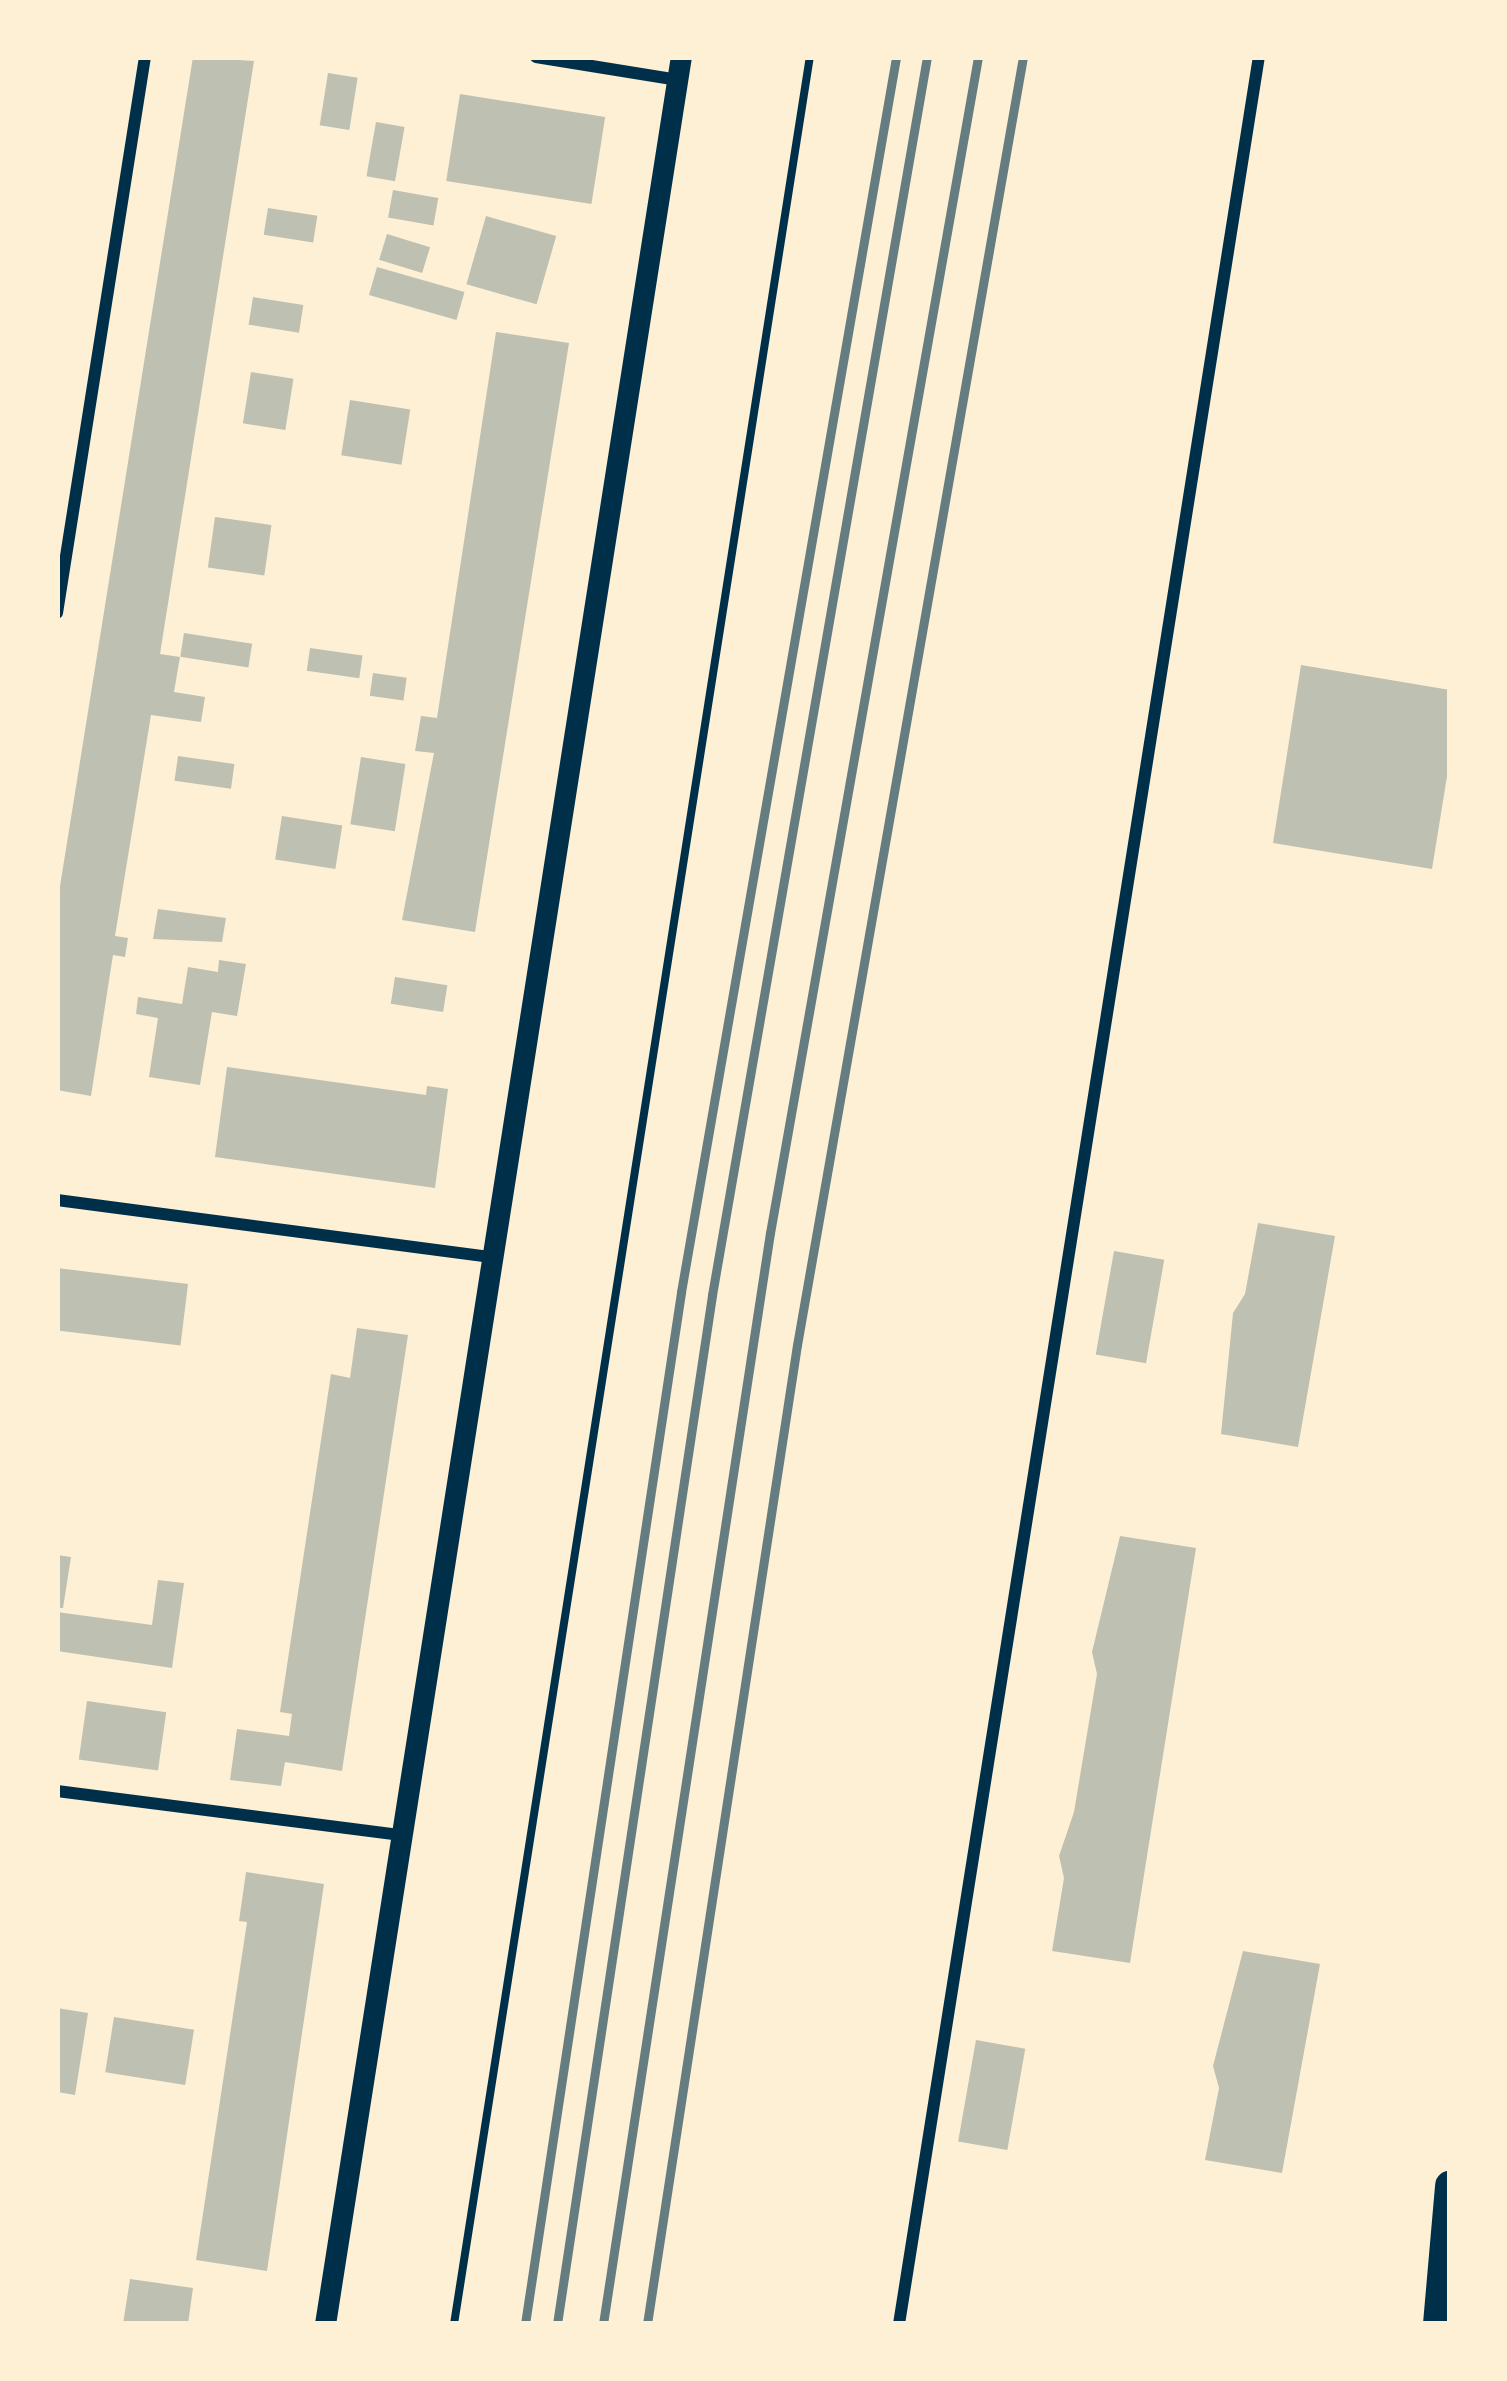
<!DOCTYPE html>
<style>
body{margin:0}
#map{position:relative;width:1507px;height:2381px;overflow:hidden;background:#fdf0d5;font-family:"Space Grotesk",sans-serif}
div>[style]{position:absolute}
[style*='--x']{left:calc(var(--x)*1px);top:calc(var(--y)*1px);width:calc(var(--w)*1px);rotate:calc(var(--a)*1deg)}
.building>*{inset:0;background:#bec0b2;transform-origin:0 0}
.path>*{height:8px;margin:-4px;padding:0 4px;transform-origin:4px;border-radius:4px;background:#003049}
.minor>*{height:12px;margin:-6px;padding:0 6px;transform-origin:6px;border-radius:6px;background:#003049}
.tertiary>*{height:21px;margin:-10.5px;padding:0 10.5px;transform-origin:10.5px;border-radius:10.5px;background:#003049}
.primary>*{height:30px;margin:-15px;padding:0 15px;transform-origin:15px;border-radius:15px;background:#003049}
.rail>*{height:9px;margin:-4.5px;padding:0 4.5px;transform-origin:4.5px;border-radius:4.5px;background:#657d81}
span{translate:-50% -50%;white-space:nowrap;text-align:center;line-height:1.15;-webkit-text-stroke:9px #fdf0d5;paint-order:stroke}
.frame{position:absolute;inset:0;border:60px solid #fdf0d5;pointer-events:none}
</style>
<div id="map">
<div class="building">
<i style="clip-path:polygon(193px 57px,254px 61px,160px 654px,180px 657px,174px 692px,205px 697px,201px 722px,151px 715px,115px 936px,128px 938px,125px 957px,113px 955px,91px 1096px,57px 1090px,57px 905px)"></i>
<i style="left:328px;top:73px;width:30px;height:53px;rotate:9deg"></i>
<i style="left:460px;top:94px;width:147px;height:88px;rotate:9deg"></i>
<i style="left:376px;top:122px;width:29px;height:55px;rotate:10deg"></i>
<i style="left:393px;top:190px;width:46px;height:28px;rotate:10deg"></i>
<i style="left:268px;top:208px;width:50px;height:27px;rotate:9deg"></i>
<i style="left:486px;top:216px;width:73px;height:71px;rotate:16deg"></i>
<i style="left:387px;top:234px;width:45px;height:27px;rotate:17deg"></i>
<i style="left:377px;top:267px;width:91px;height:29px;rotate:16deg"></i>
<i style="left:253px;top:297px;width:51px;height:28px;rotate:9deg"></i>
<i style="clip-path:polygon(496px 332px,569px 343px,475px 932px,402px 920px,434px 753px,415px 751px,421px 716px,437px 718px)"></i>
<i style="left:251px;top:372px;width:43px;height:52px;rotate:9deg"></i>
<i style="left:350px;top:400px;width:61px;height:56px;rotate:9deg"></i>
<i style="left:215px;top:517px;width:57px;height:51px;rotate:8deg"></i>
<i style="left:184px;top:633px;width:69px;height:24px;rotate:9deg"></i>
<i style="left:310px;top:648px;width:53px;height:23px;rotate:8deg"></i>
<i style="clip-path:polygon(1301px 665px,1450px 690px,1450px 758px,1432px 869px,1273px 843px)"></i>
<i style="left:373px;top:673px;width:34px;height:23px;rotate:8deg"></i>
<i style="left:178px;top:756px;width:57px;height:25px;rotate:8deg"></i>
<i style="left:361px;top:757px;width:45px;height:68px;rotate:9deg"></i>
<i style="left:282px;top:816px;width:61px;height:44px;rotate:9deg"></i>
<i style="clip-path:polygon(158px 909px,226px 918px,222px 942px,153px 939px)"></i>
<i style="clip-path:polygon(219px 960px,246px 964px,237px 1016px,212px 1012px,200px 1085px,149px 1077px,158px 1018px,136px 1014px,138px 997px,182px 1004px,188px 967px,218px 972px)"></i>
<i style="left:395px;top:977px;width:53px;height:27px;rotate:9deg"></i>
<i style="clip-path:polygon(227px 1067px,426px 1095px,427px 1086px,448px 1089px,435px 1188px,215px 1157px)"></i>
<i style="clip-path:polygon(1258px 1223px,1335px 1236px,1298px 1447px,1221px 1434px,1233px 1313px,1245px 1294px)"></i>
<i style="left:1114px;top:1251px;width:51px;height:105px;rotate:10deg"></i>
<i style="left:57px;top:1268px;width:132px;height:62px;rotate:7deg"></i>
<i style="clip-path:polygon(357px 1328px,408px 1335px,342px 1771px,285px 1762px,281px 1786px,230px 1780px,237px 1729px,289px 1736px,292px 1714px,280px 1712px,331px 1374px,350px 1378px)"></i>
<i style="clip-path:polygon(1120px 1536px,1196px 1548px,1130px 1963px,1052px 1951px,1064px 1878px,1059px 1856px,1074px 1812px,1097px 1674px,1092px 1652px)"></i>
<i style="clip-path:polygon(57px 1555px,71px 1557px,63px 1608px,57px 1608px)"></i>
<i style="clip-path:polygon(158px 1580px,184px 1583px,172px 1668px,57px 1651px,57px 1612px,152px 1625px)"></i>
<i style="left:87px;top:1701px;width:80px;height:59px;rotate:8deg"></i>
<i style="clip-path:polygon(246px 1872px,324px 1884px,267px 2271px,196px 2260px,247px 1922px,239px 1921px)"></i>
<i style="clip-path:polygon(1243px 1951px,1320px 1964px,1282px 2173px,1205px 2160px,1219px 2088px,1213px 2066px)"></i>
<i style="clip-path:polygon(57px 2008px,88px 2013px,75px 2095px,57px 2092px)"></i>
<i style="left:114px;top:2017px;width:81px;height:56px;rotate:9deg"></i>
<i style="left:976px;top:2040px;width:50px;height:103px;rotate:10deg"></i>
<i style="clip-path:polygon(130px 2279px,193px 2288px,188px 2324px,123px 2324px)"></i>
</div>
<div class="path">
<i style="--x:454;--y:2324;--w:2295;--a:-81.08"></i>
</div>
<div class="minor">
<i style="--x:536;--y:57;--w:144;--a:9.2"></i>
<i style="--x:57;--y:613;--w:563;--a:-81.01"></i>
<i style="--x:57;--y:1200;--w:438;--a:7.5"></i>
<i style="--x:57;--y:1791;--w:347;--a:7.3"></i>
<i style="--x:899;--y:2324;--w:2295;--a:-80.98"></i>
</div>
<div class="tertiary">
<i style="--x:325;--y:2324;--w:2295;--a:-81.08"></i>
</div>
<div class="primary">
<i style="--x:1438;--y:2324;--w:139;--a:-85"></i>
</div>
<div class="rail">
<i style="--x:525;--y:2324;--w:1044;--a:-81.4"></i>
<i style="--x:681;--y:1292;--w:1254;--a:-80.12"></i>
<i style="--x:557;--y:2324;--w:1041;--a:-81.43"></i>
<i style="--x:712;--y:1295;--w:1257;--a:-80.15"></i>
<i style="--x:603;--y:2324;--w:1104;--a:-81.3"></i>
<i style="--x:770;--y:1233;--w:1194;--a:-79.97"></i>
<i style="--x:647;--y:2324;--w:990;--a:-81.29"></i>
<i style="--x:797;--y:1345;--w:1308;--a:-80.05"></i>
</div>
<div class="frame"></div>
</div>
